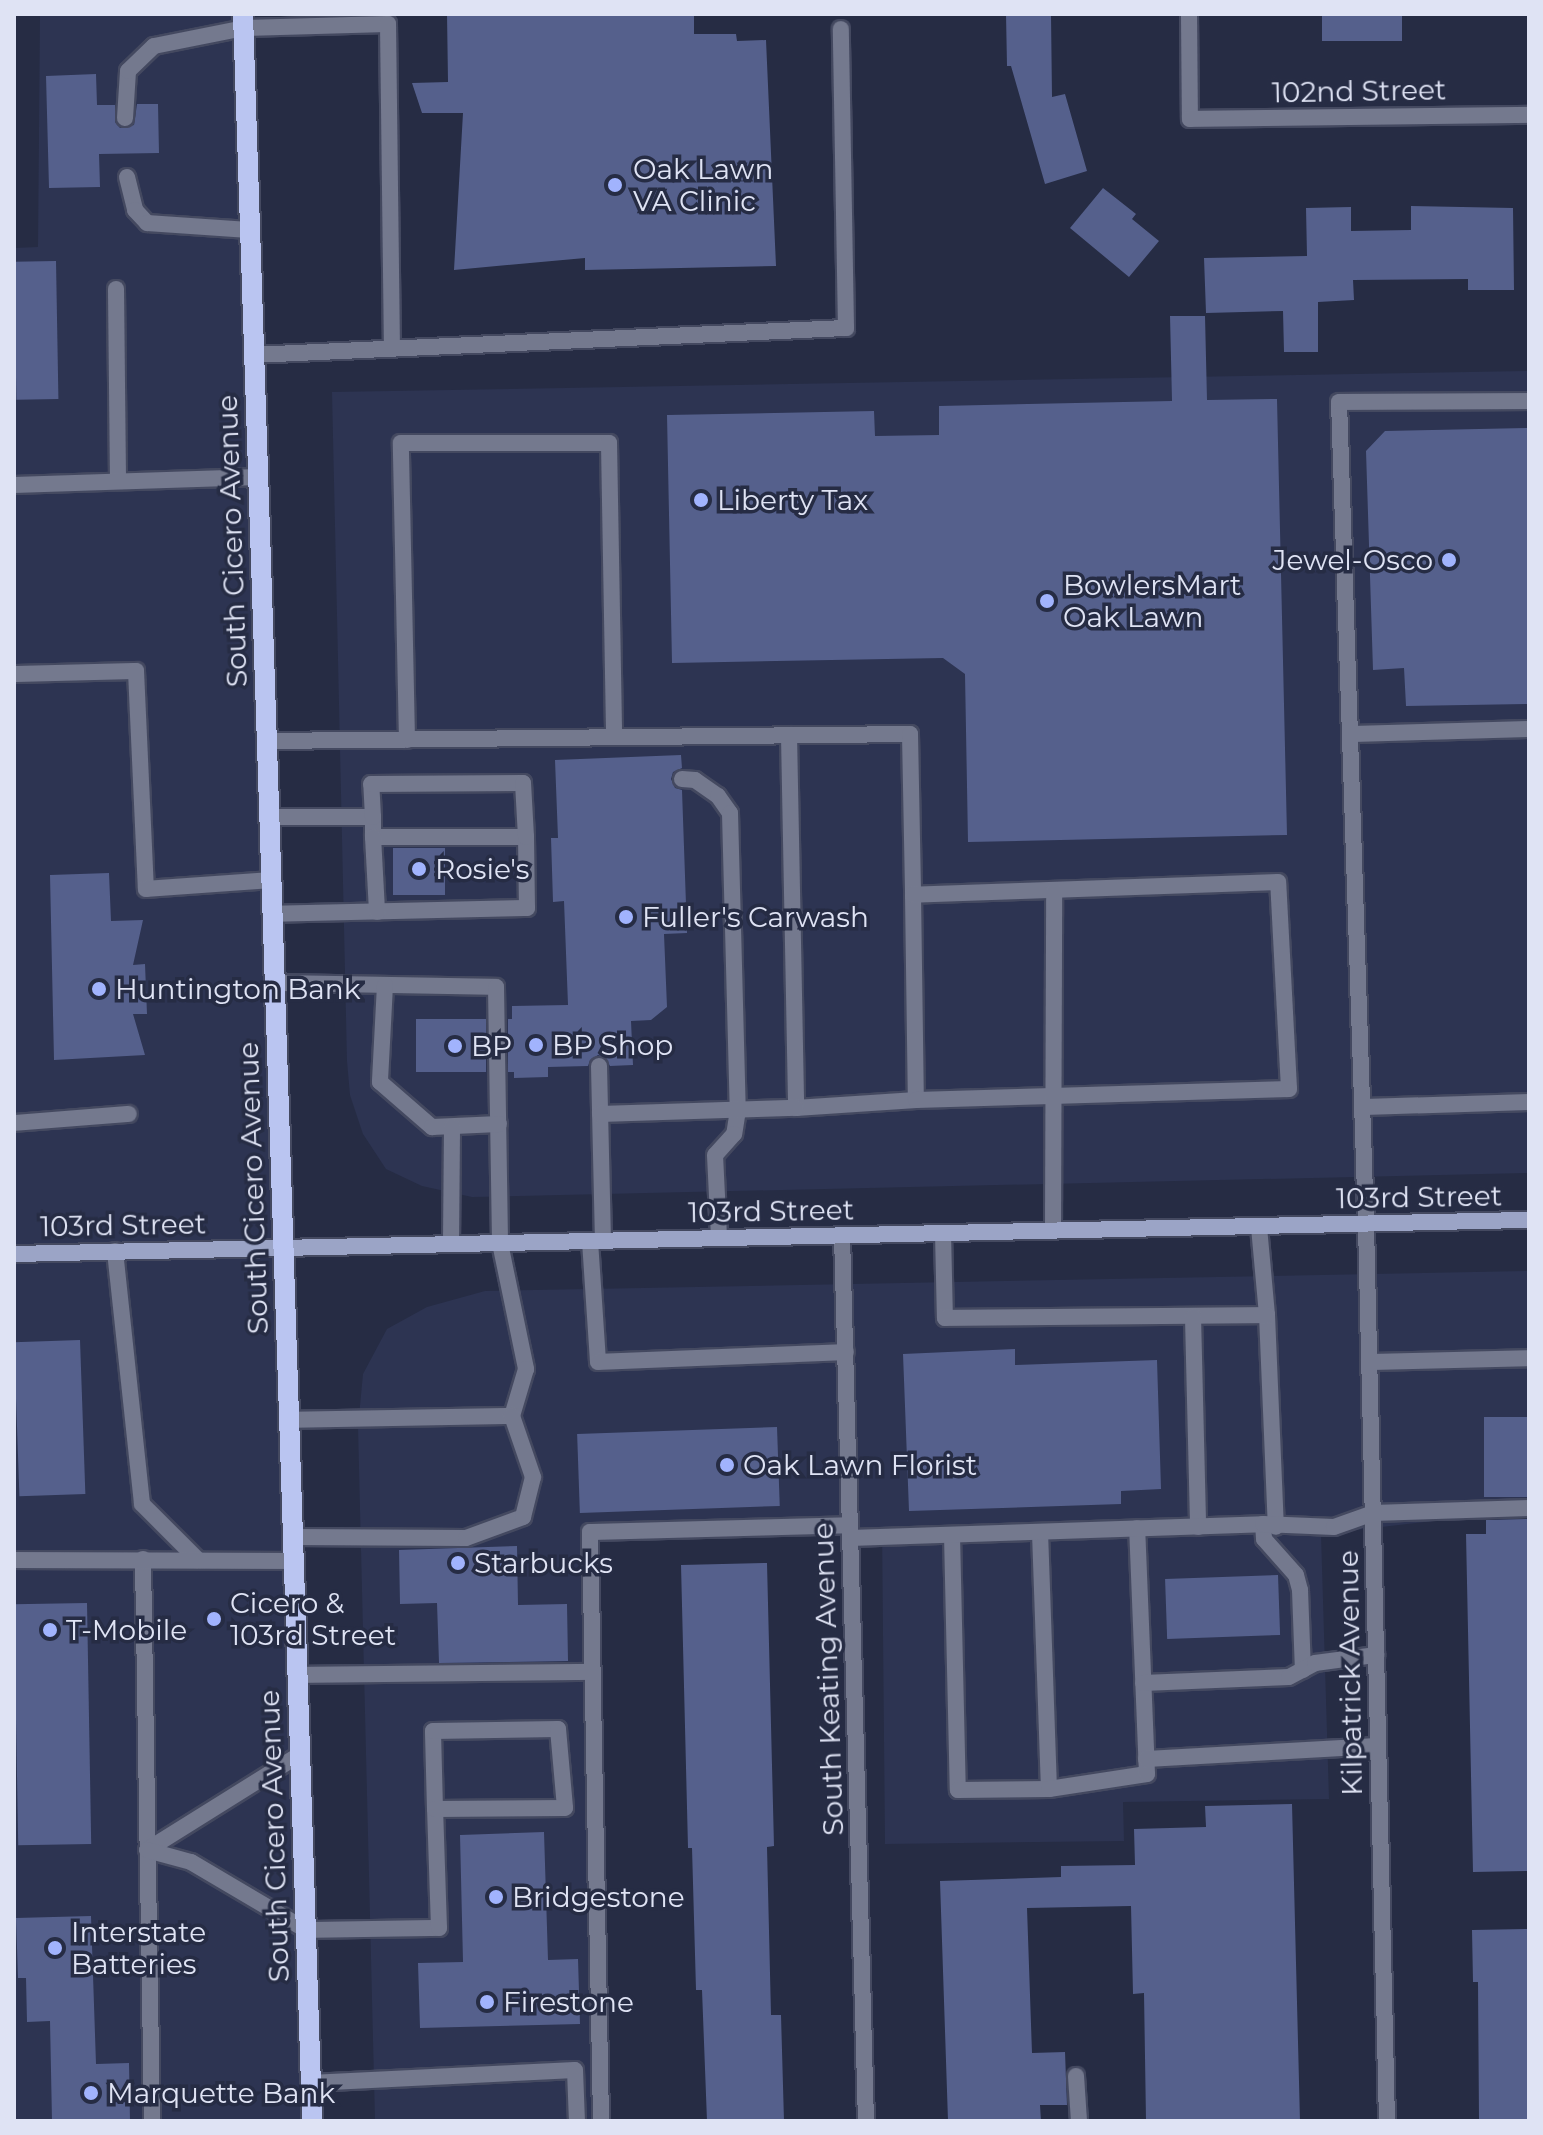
<!DOCTYPE html>
<style>
body{margin:0}
#map{position:relative;width:1543px;height:2135px;overflow:hidden;background:#262c44;font-family:Montserrat,sans-serif}
div>[style]{position:absolute}
[style*='--x']{left:calc(var(--x)*1px);top:calc(var(--y)*1px);width:calc(var(--w)*1px);rotate:calc(var(--a)*1deg)}
.built>*{inset:0;background:#2d3452}
.building>*{inset:0;background:#55608c;transform-origin:0 0}
.roads{filter:drop-shadow(2px 0 #444960) drop-shadow(-2px 0 #444960) drop-shadow(0 2px #444960) drop-shadow(0 -2px #444960)}
.lane>*{height:16px;margin:-8px;padding:0 8px;transform-origin:8px;border-radius:8px;background:#74798e}
.street>*{height:16px;margin:-8px;padding:0 8px;transform-origin:8px;border-radius:8px;background:#74798e}
.secondary>*{height:16px;margin:-8px;padding:0 8px;transform-origin:8px;border-radius:8px;background:#9ba4c6}
.primary>*{height:20px;margin:-10px;padding:0 10px;transform-origin:10px;border-radius:10px;background:#bac5f1}
.dots>*{width:22px;height:22px;translate:-50% -50%;box-sizing:border-box;border:4px solid #262c44;border-radius:50%}
span{translate:-50% -50%;white-space:nowrap;text-align:center;line-height:1.15;-webkit-text-stroke:7px #262c44;paint-order:stroke}
.street-label{font-size:28px;color:#dfe3f4}
.poi-label{font-size:28px;color:#dfe3f4}
.left{translate:0 -50%;text-align:left}
.right{translate:-100% -50%;text-align:right}
.frame{position:absolute;inset:0;border:16px solid #dfe3f4;pointer-events:none}
</style>
<div id="map">
<div class="built">
<i style="clip-path:polygon(40px 14px,243px 14px,312px 2121px,14px 2121px,14px 248px,38px 247px)"></i>
<i style="clip-path:polygon(1529px 371px,1529px 1173px,472px 1197px,422px 1186px,386px 1169px,363px 1134px,350px 1095px,347px 1061px,332px 392px)"></i>
<i style="clip-path:polygon(1529px 1271px,1529px 1518px,1433px 1521px,1321px 1534px,1329px 1799px,1123px 1802px,1124px 1841px,885px 1844px,882px 1527px,591px 1532px,600px 2121px,375px 2121px,358px 1427px,363px 1374px,387px 1329px,427px 1307px,485px 1291px)"></i>
</div>
<div class="building">
<i style="clip-path:polygon(447px 14px,694px 14px,694px 34px,736px 34px,737px 41px,766px 40px,776px 266px,585px 270px,585px 258px,454px 270px,463px 113px,422px 113px,412px 83px,448px 82px)"></i>
<i style="clip-path:polygon(1006px 14px,1051px 14px,1052px 97px,1065px 94px,1087px 171px,1045px 184px,1011px 66px,1007px 66px)"></i>
<i style="left:1322px;top:14px;width:80px;height:27px"></i>
<i style="clip-path:polygon(96px 74px,97px 105px,115px 105px,115px 122px,120px 128px,134px 125px,137px 104px,158px 104px,159px 153px,99px 154px,100px 187px,49px 188px,46px 76px)"></i>
<i style="clip-path:polygon(1103px 188px,1136px 214px,1132px 219px,1159px 241px,1129px 277px,1070px 228px)"></i>
<i style="clip-path:polygon(1411px 206px,1513px 208px,1514px 290px,1468px 290px,1468px 279px,1353px 280px,1354px 300px,1318px 302px,1318px 352px,1284px 352px,1283px 311px,1206px 313px,1204px 258px,1307px 256px,1306px 208px,1351px 207px,1351px 231px,1411px 230px)"></i>
<i style="left:56px;top:261px;width:138px;height:42px;rotate:89deg"></i>
<i style="clip-path:polygon(1170px 316px,1205px 316px,1207px 400px,1277px 399px,1287px 835px,968px 842px,965px 674px,943px 658px,672px 663px,667px 415px,874px 411px,875px 436px,939px 435px,939px 406px,1172px 401px)"></i>
<i style="clip-path:polygon(1529px 428px,1529px 704px,1406px 706px,1404px 668px,1373px 670px,1366px 451px,1385px 431px)"></i>
<i style="clip-path:polygon(681px 755px,682px 768px,673px 772px,671px 779px,675px 788px,682px 790px,687px 933px,664px 934px,667px 1007px,651px 1020px,631px 1021px,633px 1065px,610px 1066px,605px 1057px,598px 1055px,590px 1060px,588px 1066px,548px 1067px,548px 1077px,514px 1078px,514px 1072px,508px 1072px,508px 1019px,512px 1019px,512px 1006px,568px 1005px,564px 901px,553px 902px,551px 838px,558px 838px,555px 760px)"></i>
<i style="left:393px;top:848px;width:52px;height:47px"></i>
<i style="clip-path:polygon(109px 873px,111px 921px,143px 920px,133px 965px,145px 964px,147px 1014px,133px 1014px,145px 1055px,54px 1060px,50px 875px)"></i>
<i style="left:486px;top:1019px;width:53px;height:70px;rotate:90deg"></i>
<i style="left:80px;top:1340px;width:154px;height:66px;rotate:88deg"></i>
<i style="clip-path:polygon(1015px 1349px,1015px 1365px,1157px 1360px,1161px 1489px,1121px 1491px,1121px 1504px,909px 1511px,903px 1354px)"></i>
<i style="left:1529px;top:1417px;width:80px;height:45px;rotate:90deg"></i>
<i style="left:777px;top:1427px;width:79px;height:200px;rotate:88deg"></i>
<i style="clip-path:polygon(1529px 1519px,1529px 1871px,1473px 1872px,1466px 1534px,1486px 1534px,1486px 1520px)"></i>
<i style="clip-path:polygon(517px 1546px,518px 1605px,567px 1604px,568px 1661px,439px 1663px,437px 1603px,400px 1604px,399px 1550px)"></i>
<i style="clip-path:polygon(767px 1563px,774px 1846px,767px 1847px,771px 2015px,781px 2015px,784px 2121px,707px 2121px,702px 1990px,696px 1990px,692px 1848px,688px 1848px,681px 1565px)"></i>
<i style="left:1278px;top:1575px;width:60px;height:113px;rotate:88deg"></i>
<i style="left:87px;top:1603px;width:241px;height:73px;rotate:89deg"></i>
<i style="clip-path:polygon(1292px 1804px,1300px 2121px,1146px 2121px,1144px 1993px,1133px 1994px,1131px 1906px,1027px 1908px,1032px 2053px,1065px 2052px,1067px 2105px,1040px 2105px,1041px 2121px,948px 2121px,940px 1881px,1061px 1877px,1061px 1866px,1135px 1865px,1134px 1829px,1206px 1827px,1205px 1806px)"></i>
<i style="clip-path:polygon(544px 1832px,548px 1960px,578px 1959px,580px 2024px,420px 2028px,418px 1963px,463px 1962px,460px 1835px)"></i>
<i style="clip-path:polygon(91px 1916px,96px 2064px,129px 2063px,130px 2121px,52px 2121px,50px 2021px,27px 2022px,26px 1978px,18px 1978px,16px 1918px)"></i>
<i style="clip-path:polygon(1529px 1929px,1529px 2121px,1479px 2121px,1478px 1982px,1473px 1982px,1472px 1930px)"></i>
</div>
<div class="roads">
<div class="lane">
<i style="--x:125;--y:118;--w:47;--a:-86.3"></i>
<i style="--x:128;--y:71;--w:36;--a:-44"></i>
<i style="--x:154;--y:46;--w:92;--a:-11.3"></i>
<i style="--x:244;--y:28;--w:144;--a:-1.6"></i>
<i style="--x:388;--y:24;--w:325;--a:89.3"></i>
<i style="--x:127;--y:177;--w:34;--a:76"></i>
<i style="--x:135;--y:210;--w:18;--a:47"></i>
<i style="--x:147;--y:223;--w:102;--a:3.9"></i>
<i style="--x:116;--y:289;--w:192;--a:89.4"></i>
<i style="--x:253;--y:355;--w:594;--a:-2.61"></i>
<i style="--x:846;--y:328;--w:299;--a:-91"></i>
<i style="--x:14;--y:674;--w:122;--a:-1.4"></i>
<i style="--x:136;--y:671;--w:218;--a:87.4"></i>
<i style="--x:146;--y:889;--w:125;--a:-4.1"></i>
<i style="--x:1352;--y:734;--w:177;--a:-1.6"></i>
<i style="--x:789;--y:735;--w:373;--a:88.9"></i>
<i style="--x:796;--y:1108;--w:120;--a:-3.8"></i>
<i style="--x:407;--y:740;--w:297;--a:-91.2"></i>
<i style="--x:401;--y:443;--w:208;--a:0"></i>
<i style="--x:609;--y:443;--w:294;--a:89"></i>
<i style="--x:267;--y:741;--w:643;--a:-0.62"></i>
<i style="--x:910;--y:734;--w:161;--a:88.9"></i>
<i style="--x:913;--y:895;--w:205;--a:89.2"></i>
<i style="--x:916;--y:1100;--w:373;--a:-1.7"></i>
<i style="--x:1289;--y:1089;--w:207;--a:-93"></i>
<i style="--x:1278;--y:882;--w:365;--a:178"></i>
<i style="--x:682;--y:779;--w:13;--a:4"></i>
<i style="--x:695;--y:780;--w:28;--a:35"></i>
<i style="--x:718;--y:796;--w:21;--a:55"></i>
<i style="--x:730;--y:813;--w:297;--a:88.5"></i>
<i style="--x:738;--y:1110;--w:24;--a:99"></i>
<i style="--x:734;--y:1134;--w:28;--a:132"></i>
<i style="--x:715;--y:1155;--w:83;--a:87.2"></i>
<i style="--x:269;--y:817;--w:104;--a:0"></i>
<i style="--x:373;--y:817;--w:20;--a:90"></i>
<i style="--x:373;--y:837;--w:153;--a:0"></i>
<i style="--x:526;--y:837;--w:71;--a:89.2"></i>
<i style="--x:527;--y:908;--w:255;--a:178.7"></i>
<i style="--x:373;--y:817;--w:33;--a:-93"></i>
<i style="--x:371;--y:784;--w:152;--a:-0.4"></i>
<i style="--x:523;--y:783;--w:54;--a:86.8"></i>
<i style="--x:373;--y:837;--w:75;--a:86.9"></i>
<i style="--x:274;--y:983;--w:222;--a:1"></i>
<i style="--x:496;--y:987;--w:256;--a:89.1"></i>
<i style="--x:500;--y:1243;--w:129;--a:78.3"></i>
<i style="--x:526;--y:1369;--w:49;--a:106.6"></i>
<i style="--x:512;--y:1416;--w:224;--a:179"></i>
<i style="--x:385;--y:985;--w:97;--a:93"></i>
<i style="--x:380;--y:1082;--w:69;--a:40.9"></i>
<i style="--x:432;--y:1127;--w:67;--a:-2.6"></i>
<i style="--x:599;--y:1066;--w:175;--a:88.7"></i>
<i style="--x:1364;--y:1107;--w:165;--a:-1.7"></i>
<i style="--x:600;--y:1114;--w:196;--a:-1.8"></i>
<i style="--x:14;--y:1123;--w:115;--a:-4.5"></i>
<i style="--x:1366;--y:1224;--w:822;--a:-91.88"></i>
<i style="--x:1339;--y:402;--w:190;--a:-0.3"></i>
<i style="--x:1259;--y:1227;--w:88;--a:84.8"></i>
<i style="--x:1267;--y:1315;--w:212;--a:87.6"></i>
<i style="--x:1053;--y:1231;--w:340;--a:-89.8"></i>
<i style="--x:943;--y:1233;--w:85;--a:88.7"></i>
<i style="--x:945;--y:1318;--w:322;--a:-0.5"></i>
<i style="--x:590;--y:1241;--w:121;--a:86.2"></i>
<i style="--x:598;--y:1362;--w:248;--a:-2.3"></i>
<i style="--x:451;--y:1244;--w:117;--a:-89.5"></i>
<i style="--x:115;--y:1251;--w:254;--a:83.9"></i>
<i style="--x:142;--y:1504;--w:79;--a:45"></i>
<i style="--x:1193;--y:1317;--w:210;--a:88.6"></i>
<i style="--x:1369;--y:1362;--w:160;--a:-1.4"></i>
<i style="--x:1263;--y:1524;--w:15;--a:86"></i>
<i style="--x:1264;--y:1539;--w:48;--a:48.4"></i>
<i style="--x:1296;--y:1575;--w:16;--a:75"></i>
<i style="--x:1300;--y:1590;--w:80;--a:87.9"></i>
<i style="--x:1040;--y:1532;--w:257;--a:88"></i>
<i style="--x:952;--y:1535;--w:255;--a:88.7"></i>
<i style="--x:958;--y:1790;--w:91;--a:-0.6"></i>
<i style="--x:1049;--y:1789;--w:99;--a:-8.7"></i>
<i style="--x:1147;--y:1774;--w:246;--a:-92.3"></i>
<i style="--x:292;--y:1537;--w:174;--a:0.3"></i>
<i style="--x:466;--y:1538;--w:61;--a:-20.2"></i>
<i style="--x:523;--y:1517;--w:41;--a:-76"></i>
<i style="--x:533;--y:1477;--w:65;--a:-109"></i>
<i style="--x:850;--y:1538;--w:413;--a:-1.9"></i>
<i style="--x:1263;--y:1524;--w:71;--a:2.4"></i>
<i style="--x:1334;--y:1527;--w:41;--a:-19.7"></i>
<i style="--x:1373;--y:1513;--w:156;--a:-1.8"></i>
<i style="--x:143;--y:1559;--w:562;--a:89.08"></i>
<i style="--x:14;--y:1560;--w:279;--a:0.2"></i>
<i style="--x:297;--y:1675;--w:296;--a:-0.6"></i>
<i style="--x:1143;--y:1683;--w:146;--a:-2.4"></i>
<i style="--x:1289;--y:1677;--w:30;--a:-28"></i>
<i style="--x:1315;--y:1663;--w:62;--a:-7.5"></i>
<i style="--x:299;--y:1755;--w:179;--a:148"></i>
<i style="--x:147;--y:1850;--w:46;--a:15.3"></i>
<i style="--x:191;--y:1862;--w:134;--a:30.6"></i>
<i style="--x:306;--y:1930;--w:133;--a:-0.9"></i>
<i style="--x:439;--y:1928;--w:119;--a:-91.9"></i>
<i style="--x:435;--y:1809;--w:78;--a:-91.5"></i>
<i style="--x:433;--y:1731;--w:125;--a:-0.9"></i>
<i style="--x:558;--y:1729;--w:79;--a:84.9"></i>
<i style="--x:565;--y:1808;--w:130;--a:179.6"></i>
<i style="--x:1146;--y:1759;--w:232;--a:-3.2"></i>
<i style="--x:1076;--y:2076;--w:45;--a:86.2"></i>
<i style="--x:310;--y:2083;--w:265;--a:-2.8"></i>
<i style="--x:575;--y:2070;--w:51;--a:87.8"></i>
<i style="--x:601;--y:2121;--w:589;--a:-91.07"></i>
<i style="--x:590;--y:1532;--w:260;--a:-1.5"></i>
</div>
<div class="street">
<i style="--x:1189;--y:14;--w:105;--a:89.5"></i>
<i style="--x:1190;--y:119;--w:339;--a:-0.7"></i>
<i style="--x:14;--y:485;--w:244;--a:-1.9"></i>
<i style="--x:1366;--y:1224;--w:897;--a:88.66"></i>
<i style="--x:842;--y:1235;--w:886;--a:88.45"></i>
</div>
<div class="secondary">
<i style="--x:14;--y:1254;--w:1515;--a:-1.29"></i>
</div>
<div class="primary">
<i style="--x:243;--y:14;--w:2108;--a:88.12"></i>
</div>
</div>
<div class="dots">
<i style="left:615px;top:185px;background:#a1b3fd"></i>
<i style="left:701px;top:500px;background:#a1b3fd"></i>
<i style="left:1449px;top:560px;background:#a1b3fd"></i>
<i style="left:1047px;top:601px;background:#a1b3fd"></i>
<i style="left:419px;top:869px;background:#a1b3fd"></i>
<i style="left:626px;top:917px;background:#a1b3fd"></i>
<i style="left:99px;top:989px;background:#a1b3fd"></i>
<i style="left:536px;top:1045px;background:#a1b3fd"></i>
<i style="left:455px;top:1046px;background:#a1b3fd"></i>
<i style="left:727px;top:1465px;background:#a1b3fd"></i>
<i style="left:458px;top:1563px;background:#a1b3fd"></i>
<i style="left:214px;top:1619px;background:#a1b3fd"></i>
<i style="left:50px;top:1630px;background:#a1b3fd"></i>
<i style="left:496px;top:1897px;background:#a1b3fd"></i>
<i style="left:55px;top:1948px;background:#a1b3fd"></i>
<i style="left:487px;top:2002px;background:#a1b3fd"></i>
<i style="left:91px;top:2093px;background:#a1b3fd"></i>
</div>
<div class="street-label">
<span style="left:1359px;top:91px;rotate:-1deg">102nd Street</span>
<span style="left:232px;top:541px;rotate:-92deg">South Cicero Avenue</span>
<span style="left:253px;top:1188px;rotate:-92deg">South Cicero Avenue</span>
<span style="left:1419px;top:1197px;rotate:-1deg">103rd Street</span>
<span style="left:771px;top:1211px;rotate:-1deg">103rd Street</span>
<span style="left:123px;top:1225px;rotate:-1deg">103rd Street</span>
<span style="left:1350px;top:1673px;rotate:-91deg">Kilpatrick Avenue</span>
<span style="left:828px;top:1679px;rotate:-92deg">South Keating Avenue</span>
<span style="left:274px;top:1836px;rotate:-92deg">South Cicero Avenue</span>
</div>
<div class="poi-label">
<span class="left" style="left:633px;top:185px">Oak Lawn<br>VA Clinic</span>
<span class="left" style="left:717px;top:500px">Liberty Tax</span>
<span class="right" style="left:1433px;top:560px">Jewel-Osco</span>
<span class="left" style="left:1063px;top:601px">BowlersMart<br>Oak Lawn</span>
<span class="left" style="left:435px;top:869px">Rosie's</span>
<span class="left" style="left:642px;top:917px">Fuller's Carwash</span>
<span class="left" style="left:115px;top:989px">Huntington Bank</span>
<span class="left" style="left:552px;top:1045px">BP Shop</span>
<span class="left" style="left:471px;top:1046px">BP</span>
<span class="left" style="left:743px;top:1465px">Oak Lawn Florist</span>
<span class="left" style="left:474px;top:1563px">Starbucks</span>
<span class="left" style="left:230px;top:1619px">Cicero &amp;<br>103rd Street</span>
<span class="left" style="left:66px;top:1630px">T-Mobile</span>
<span class="left" style="left:512px;top:1897px">Bridgestone</span>
<span class="left" style="left:71px;top:1948px">Interstate<br>Batteries</span>
<span class="left" style="left:503px;top:2002px">Firestone</span>
<span class="left" style="left:107px;top:2093px">Marquette Bank</span>
</div>
<div class="frame"></div>
</div>
